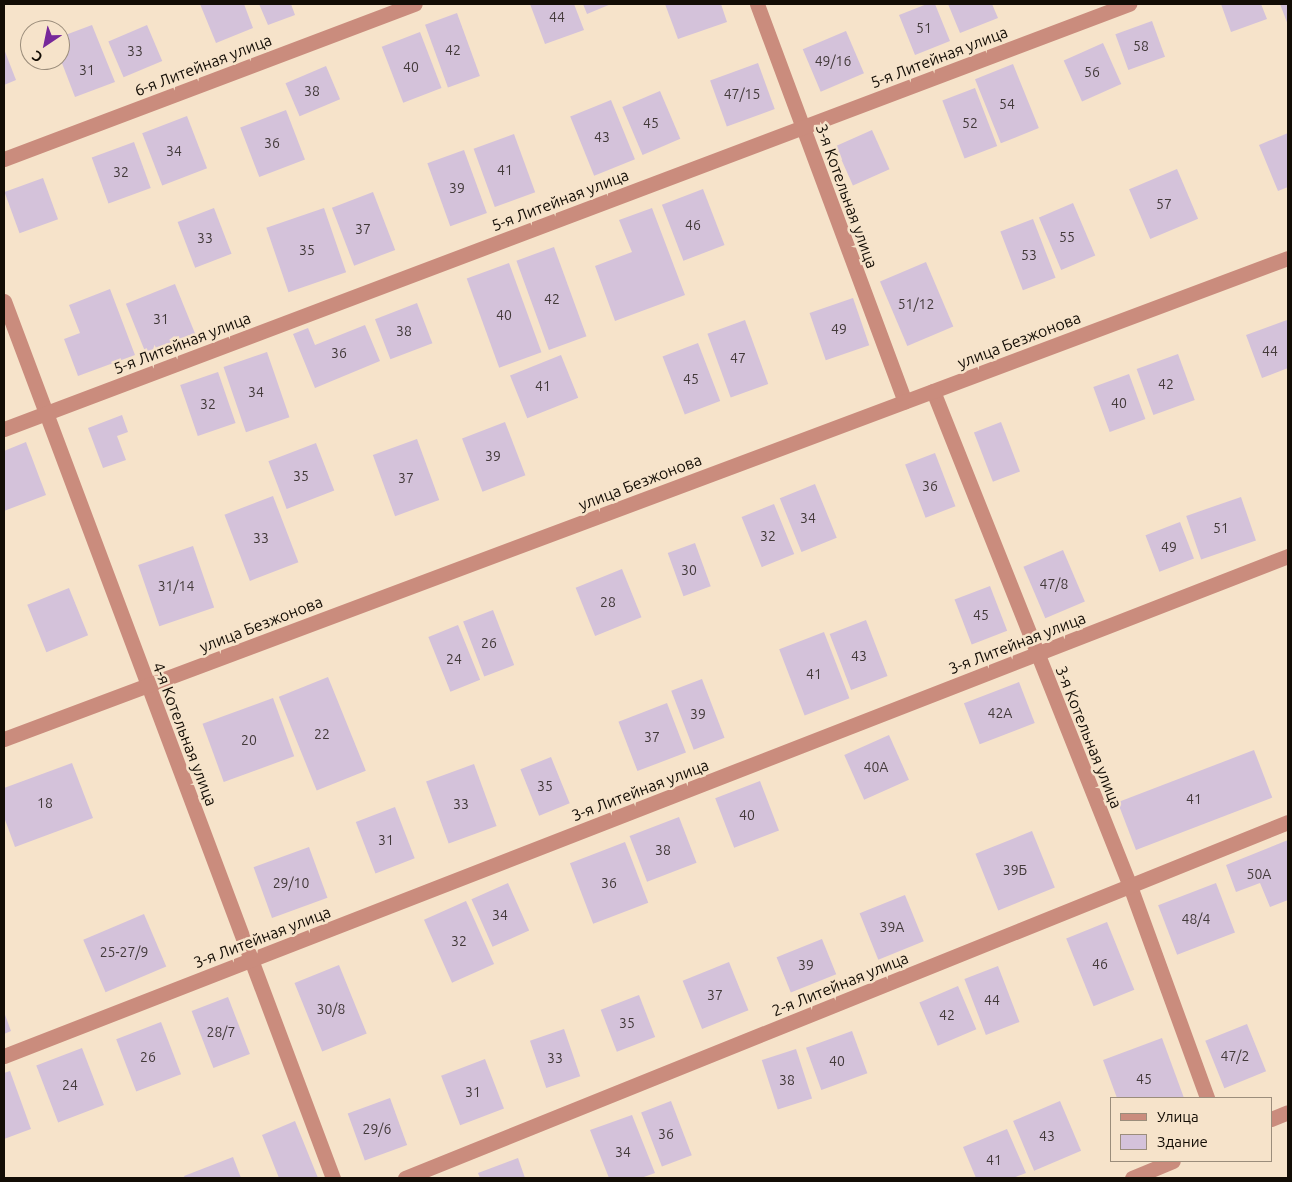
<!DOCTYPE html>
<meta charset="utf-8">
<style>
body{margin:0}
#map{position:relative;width:1292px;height:1182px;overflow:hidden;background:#f6e3ca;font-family:Ubuntu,sans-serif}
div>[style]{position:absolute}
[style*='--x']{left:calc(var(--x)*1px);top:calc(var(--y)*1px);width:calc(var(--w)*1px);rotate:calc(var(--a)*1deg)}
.building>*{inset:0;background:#d4c2da;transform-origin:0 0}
.minor>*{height:15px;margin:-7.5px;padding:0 7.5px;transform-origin:7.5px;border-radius:7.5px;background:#ca8c7d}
span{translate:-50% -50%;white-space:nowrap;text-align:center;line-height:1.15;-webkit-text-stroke:5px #f6e3ca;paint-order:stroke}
.number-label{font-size:14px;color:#433a3a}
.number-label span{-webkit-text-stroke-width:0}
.street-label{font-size:16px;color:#130d05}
.frame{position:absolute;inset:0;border:5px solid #130d05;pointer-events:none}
.legend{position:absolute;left:1110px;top:1097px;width:162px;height:65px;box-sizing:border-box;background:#f6e3ca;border:1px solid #9b8d7b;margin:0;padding:6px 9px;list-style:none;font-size:15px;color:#130d05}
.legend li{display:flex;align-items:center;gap:10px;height:25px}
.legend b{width:25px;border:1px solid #9b8d7b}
.north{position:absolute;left:20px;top:20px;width:50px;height:50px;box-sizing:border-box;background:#f6e3ca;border:1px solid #9b8d7b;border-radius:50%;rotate:214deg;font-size:14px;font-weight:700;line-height:20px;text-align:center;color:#130d05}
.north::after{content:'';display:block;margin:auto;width:18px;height:22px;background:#77289a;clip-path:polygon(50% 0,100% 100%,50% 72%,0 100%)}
</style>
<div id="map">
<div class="building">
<i style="clip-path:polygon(200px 4px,244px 4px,253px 28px,216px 43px)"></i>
<i style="clip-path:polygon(259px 4px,291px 4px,295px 15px,268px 25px)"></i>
<i style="clip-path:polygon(530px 4px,574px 4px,584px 30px,545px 44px)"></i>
<i style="clip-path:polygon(583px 4px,611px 4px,587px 14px)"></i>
<i style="clip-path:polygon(665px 4px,721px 4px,727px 22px,678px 39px)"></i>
<i style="clip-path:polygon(927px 4px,935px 4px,950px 41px,915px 55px,899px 15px)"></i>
<i style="clip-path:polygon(948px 4px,992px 4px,998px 18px,960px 33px)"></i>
<i style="clip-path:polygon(1221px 4px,1261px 4px,1267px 19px,1231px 32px)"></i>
<i style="clip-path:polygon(1280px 4px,1288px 4px,1288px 25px)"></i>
<i style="left:457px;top:13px;width:67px;height:34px;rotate:70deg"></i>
<i style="left:1152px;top:21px;width:38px;height:39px;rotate:70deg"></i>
<i style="clip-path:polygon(92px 25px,115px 82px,75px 97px,60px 58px,60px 37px)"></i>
<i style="left:147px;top:25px;width:39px;height:42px;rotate:67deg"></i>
<i style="left:846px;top:31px;width:46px;height:47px;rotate:67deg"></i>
<i style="left:420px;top:32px;width:60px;height:41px;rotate:69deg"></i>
<i style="left:1103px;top:43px;width:45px;height:43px;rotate:66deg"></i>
<i style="clip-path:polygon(4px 49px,16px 80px,4px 85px)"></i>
<i style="left:758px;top:63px;width:49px;height:51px;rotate:70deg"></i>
<i style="left:1013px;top:64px;width:69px;height:41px;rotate:68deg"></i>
<i style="left:326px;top:66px;width:36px;height:44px;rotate:67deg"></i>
<i style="left:975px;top:88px;width:62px;height:35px;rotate:69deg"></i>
<i style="left:660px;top:91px;width:52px;height:41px;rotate:67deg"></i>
<i style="left:611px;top:100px;width:64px;height:44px;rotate:68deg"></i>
<i style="left:286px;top:110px;width:53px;height:49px;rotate:69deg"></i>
<i style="left:187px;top:116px;width:56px;height:48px;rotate:69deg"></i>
<i style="left:872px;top:130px;width:43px;height:40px;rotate:66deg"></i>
<i style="clip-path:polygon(1288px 133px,1288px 187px,1278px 191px,1259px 145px)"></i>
<i style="left:514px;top:134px;width:62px;height:43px;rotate:70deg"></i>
<i style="left:134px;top:142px;width:49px;height:45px;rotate:70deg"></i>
<i style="left:464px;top:150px;width:67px;height:39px;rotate:70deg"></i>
<i style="left:1177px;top:169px;width:54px;height:52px;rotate:67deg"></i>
<i style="left:43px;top:178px;width:44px;height:41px;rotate:70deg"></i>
<i style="left:703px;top:189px;width:60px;height:44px;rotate:69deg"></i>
<i style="left:373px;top:192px;width:62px;height:44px;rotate:69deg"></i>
<i style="left:1073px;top:203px;width:57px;height:37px;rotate:67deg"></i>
<i style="left:214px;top:208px;width:49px;height:39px;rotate:69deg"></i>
<i style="left:324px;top:208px;width:68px;height:61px;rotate:71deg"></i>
<i style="clip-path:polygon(652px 208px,685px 295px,615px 321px,595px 266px,632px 252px,619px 220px)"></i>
<i style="left:1033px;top:219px;width:63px;height:35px;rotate:69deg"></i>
<i style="left:554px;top:247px;width:95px;height:40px;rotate:70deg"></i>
<i style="left:926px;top:262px;width:70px;height:50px;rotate:67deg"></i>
<i style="left:509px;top:263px;width:95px;height:45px;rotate:70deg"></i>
<i style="left:175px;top:284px;width:54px;height:53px;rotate:68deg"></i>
<i style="clip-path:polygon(110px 289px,135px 355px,78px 376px,64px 339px,80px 333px,69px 305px)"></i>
<i style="left:853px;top:298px;width:50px;height:46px;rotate:71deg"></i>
<i style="left:417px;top:303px;width:43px;height:45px;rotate:69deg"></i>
<i style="left:745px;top:320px;width:68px;height:40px;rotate:70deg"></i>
<i style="clip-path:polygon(1287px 320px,1288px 368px,1262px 378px,1246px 335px)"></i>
<i style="clip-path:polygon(365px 325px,380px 361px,315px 388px,293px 334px,308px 328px,315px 345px)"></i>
<i style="left:698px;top:343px;width:62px;height:38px;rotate:69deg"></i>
<i style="left:267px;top:352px;width:69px;height:46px;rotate:71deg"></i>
<i style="left:1178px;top:354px;width:49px;height:44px;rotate:70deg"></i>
<i style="left:561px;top:355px;width:46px;height:55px;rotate:68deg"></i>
<i style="left:218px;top:372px;width:54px;height:40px;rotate:71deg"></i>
<i style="left:1129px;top:374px;width:48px;height:38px;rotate:70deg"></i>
<i style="clip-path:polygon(122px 415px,128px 432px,117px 436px,126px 460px,103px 468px,88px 428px)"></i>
<i style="left:505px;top:422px;width:57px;height:46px;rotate:69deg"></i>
<i style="left:1001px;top:422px;width:53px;height:29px;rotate:69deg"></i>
<i style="left:417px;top:439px;width:65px;height:47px;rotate:70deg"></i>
<i style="clip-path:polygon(26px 442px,46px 495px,4px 511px,4px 451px)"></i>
<i style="left:316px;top:443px;width:51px;height:51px;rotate:69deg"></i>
<i style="left:935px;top:453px;width:57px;height:32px;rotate:69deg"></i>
<i style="left:815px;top:484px;width:58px;height:38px;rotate:68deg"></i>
<i style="left:273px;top:496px;width:71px;height:52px;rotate:69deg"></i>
<i style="left:1241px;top:497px;width:46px;height:58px;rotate:71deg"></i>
<i style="left:774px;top:504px;width:54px;height:35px;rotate:68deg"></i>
<i style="left:1180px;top:522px;width:39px;height:37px;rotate:69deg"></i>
<i style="left:695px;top:543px;width:46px;height:29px;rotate:70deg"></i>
<i style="left:193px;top:546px;width:65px;height:58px;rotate:71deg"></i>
<i style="left:1063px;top:550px;width:56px;height:43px;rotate:67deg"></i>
<i style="left:622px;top:569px;width:52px;height:50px;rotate:68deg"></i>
<i style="left:990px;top:586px;width:48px;height:38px;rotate:69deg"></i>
<i style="left:69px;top:588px;width:51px;height:45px;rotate:68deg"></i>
<i style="left:493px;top:610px;width:59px;height:32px;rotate:69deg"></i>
<i style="left:866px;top:620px;width:60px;height:39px;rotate:69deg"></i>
<i style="left:458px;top:625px;width:59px;height:32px;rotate:68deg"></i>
<i style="left:824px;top:632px;width:71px;height:48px;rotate:69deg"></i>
<i style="left:328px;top:677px;width:101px;height:53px;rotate:68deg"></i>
<i style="left:702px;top:679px;width:63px;height:33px;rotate:69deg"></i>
<i style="left:1019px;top:682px;width:44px;height:59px;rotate:69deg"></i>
<i style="left:273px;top:698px;width:62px;height:75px;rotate:70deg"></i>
<i style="left:667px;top:703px;width:53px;height:52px;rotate:69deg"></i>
<i style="left:889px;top:735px;width:49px;height:49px;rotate:66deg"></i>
<i style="left:1254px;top:750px;width:51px;height:146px;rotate:69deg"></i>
<i style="left:551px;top:757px;width:50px;height:33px;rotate:68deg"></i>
<i style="clip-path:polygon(72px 763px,93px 818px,15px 847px,4px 817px,4px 788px)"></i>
<i style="left:474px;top:764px;width:66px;height:51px;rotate:70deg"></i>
<i style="left:760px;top:781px;width:53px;height:48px;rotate:69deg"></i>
<i style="left:395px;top:807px;width:55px;height:42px;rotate:69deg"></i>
<i style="left:679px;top:817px;width:49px;height:53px;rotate:69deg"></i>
<i style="left:1032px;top:831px;width:61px;height:61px;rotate:68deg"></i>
<i style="clip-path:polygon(1288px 840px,1288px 900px,1270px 907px,1260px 883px,1236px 892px,1226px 865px)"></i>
<i style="left:625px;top:842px;width:65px;height:59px;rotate:69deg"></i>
<i style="left:309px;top:847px;width:54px;height:59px;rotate:70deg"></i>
<i style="left:508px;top:883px;width:52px;height:40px;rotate:66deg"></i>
<i style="left:1216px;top:883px;width:53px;height:62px;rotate:69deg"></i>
<i style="left:905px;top:895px;width:50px;height:49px;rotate:68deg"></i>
<i style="left:466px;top:901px;width:69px;height:46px;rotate:66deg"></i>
<i style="left:144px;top:914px;width:57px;height:66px;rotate:67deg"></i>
<i style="left:1107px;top:922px;width:73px;height:44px;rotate:68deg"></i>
<i style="left:822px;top:939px;width:38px;height:49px;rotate:68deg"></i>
<i style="left:729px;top:962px;width:52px;height:50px;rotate:68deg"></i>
<i style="left:339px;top:965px;width:74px;height:48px;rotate:68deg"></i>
<i style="left:998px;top:966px;width:60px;height:36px;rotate:69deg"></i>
<i style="left:958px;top:986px;width:47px;height:42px;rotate:67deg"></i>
<i style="left:639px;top:995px;width:45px;height:41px;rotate:69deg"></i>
<i style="left:228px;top:997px;width:61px;height:39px;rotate:69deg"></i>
<i style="clip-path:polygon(4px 1012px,11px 1031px,4px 1034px)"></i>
<i style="left:161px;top:1022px;width:56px;height:48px;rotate:69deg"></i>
<i style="left:1247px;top:1024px;width:51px;height:45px;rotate:68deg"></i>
<i style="left:564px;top:1029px;width:50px;height:36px;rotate:71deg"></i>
<i style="left:852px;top:1031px;width:45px;height:49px;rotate:70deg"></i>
<i style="clip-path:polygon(1162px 1038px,1184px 1098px,1117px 1098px,1103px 1060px)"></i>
<i style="left:82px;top:1048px;width:61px;height:49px;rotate:69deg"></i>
<i style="left:796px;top:1049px;width:52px;height:36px;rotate:72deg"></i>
<i style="left:485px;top:1059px;width:53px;height:47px;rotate:69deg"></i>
<i style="clip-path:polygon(10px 1071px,31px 1129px,4px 1139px,4px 1073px)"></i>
<i style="left:390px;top:1098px;width:50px;height:45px;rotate:70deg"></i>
<i style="left:671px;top:1101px;width:58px;height:32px;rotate:69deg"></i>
<i style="left:1060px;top:1101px;width:54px;height:51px;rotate:67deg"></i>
<i style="clip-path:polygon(632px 1115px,655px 1173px,641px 1178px,609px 1178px,590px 1130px)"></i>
<i style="clip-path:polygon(295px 1121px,318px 1178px,279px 1178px,262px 1135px)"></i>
<i style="clip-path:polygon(1007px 1129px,1026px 1173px,1013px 1178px,976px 1178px,963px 1147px)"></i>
<i style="clip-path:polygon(233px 1157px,241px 1178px,185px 1178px,184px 1176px)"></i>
<i style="clip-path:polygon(518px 1158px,525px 1178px,480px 1178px,478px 1173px)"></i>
</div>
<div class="minor">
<i style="--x:757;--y:4;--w:424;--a:69.6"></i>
<i style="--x:4;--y:159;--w:439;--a:-20.7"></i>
<i style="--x:4;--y:301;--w:937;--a:69.44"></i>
<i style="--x:933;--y:391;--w:533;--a:68.3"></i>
<i style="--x:1130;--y:886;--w:226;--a:70"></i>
<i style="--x:4;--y:429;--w:1203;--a:-20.7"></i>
<i style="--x:4;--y:739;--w:1371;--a:-20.54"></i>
<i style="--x:4;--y:1056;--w:1378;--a:-21.28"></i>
<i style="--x:1271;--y:1119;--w:18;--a:-22"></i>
<i style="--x:405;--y:1178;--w:952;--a:-21.96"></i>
<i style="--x:1132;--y:1178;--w:44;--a:-22.5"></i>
</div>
<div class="number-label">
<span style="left:557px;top:17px">44</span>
<span style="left:924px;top:28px">51</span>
<span style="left:1141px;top:46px">58</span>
<span style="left:453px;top:50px">42</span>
<span style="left:135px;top:51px">33</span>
<span style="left:833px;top:61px">49/16</span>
<span style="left:411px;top:67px">40</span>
<span style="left:87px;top:70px">31</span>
<span style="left:1092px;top:72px">56</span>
<span style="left:312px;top:91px">38</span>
<span style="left:742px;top:94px">47/15</span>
<span style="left:1007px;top:104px">54</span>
<span style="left:651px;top:123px">45</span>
<span style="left:970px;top:123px">52</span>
<span style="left:602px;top:137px">43</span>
<span style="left:272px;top:143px">36</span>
<span style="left:174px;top:151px">34</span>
<span style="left:505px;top:170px">41</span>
<span style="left:121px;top:172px">32</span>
<span style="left:457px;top:188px">39</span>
<span style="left:1164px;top:204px">57</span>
<span style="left:693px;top:225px">46</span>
<span style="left:363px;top:229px">37</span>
<span style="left:1067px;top:237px">55</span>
<span style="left:205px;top:238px">33</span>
<span style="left:307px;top:250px">35</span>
<span style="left:1029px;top:255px">53</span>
<span style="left:552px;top:299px">42</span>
<span style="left:916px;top:304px">51/12</span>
<span style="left:504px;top:315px">40</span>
<span style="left:161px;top:319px">31</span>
<span style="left:839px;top:329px">49</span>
<span style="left:404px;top:331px">38</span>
<span style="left:1270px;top:351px">44</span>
<span style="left:339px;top:353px">36</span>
<span style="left:738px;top:358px">47</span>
<span style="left:691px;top:379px">45</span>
<span style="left:1166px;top:384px">42</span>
<span style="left:543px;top:386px">41</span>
<span style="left:256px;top:392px">34</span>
<span style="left:1119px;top:403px">40</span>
<span style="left:208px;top:404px">32</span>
<span style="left:493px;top:456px">39</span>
<span style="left:301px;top:476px">35</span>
<span style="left:406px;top:478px">37</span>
<span style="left:930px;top:486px">36</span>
<span style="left:808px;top:518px">34</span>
<span style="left:1221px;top:528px">51</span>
<span style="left:768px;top:536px">32</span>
<span style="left:261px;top:538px">33</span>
<span style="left:1169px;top:547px">49</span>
<span style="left:689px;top:570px">30</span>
<span style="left:1054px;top:584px">47/8</span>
<span style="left:176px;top:586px">31/14</span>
<span style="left:608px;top:602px">28</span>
<span style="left:981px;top:615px">45</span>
<span style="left:489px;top:643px">26</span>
<span style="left:859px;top:656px">43</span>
<span style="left:454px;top:659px">24</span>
<span style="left:814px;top:674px">41</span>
<span style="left:1000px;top:713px">42А</span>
<span style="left:698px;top:714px">39</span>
<span style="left:322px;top:734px">22</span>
<span style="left:652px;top:737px">37</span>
<span style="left:249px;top:740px">20</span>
<span style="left:876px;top:767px">40А</span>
<span style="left:545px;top:786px">35</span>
<span style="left:1194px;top:799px">41</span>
<span style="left:45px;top:803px">18</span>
<span style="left:461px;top:804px">33</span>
<span style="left:747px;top:815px">40</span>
<span style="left:386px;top:840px">31</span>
<span style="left:663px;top:850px">38</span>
<span style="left:1015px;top:870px">39Б</span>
<span style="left:1259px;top:874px">50А</span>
<span style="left:291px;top:883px">29/10</span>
<span style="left:609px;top:883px">36</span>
<span style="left:500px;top:915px">34</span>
<span style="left:1196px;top:919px">48/4</span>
<span style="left:892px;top:927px">39А</span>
<span style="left:459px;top:941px">32</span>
<span style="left:124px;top:952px">25-27/9</span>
<span style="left:1100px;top:964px">46</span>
<span style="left:806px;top:965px">39</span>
<span style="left:715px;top:995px">37</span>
<span style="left:992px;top:1000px">44</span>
<span style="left:331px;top:1009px">30/8</span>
<span style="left:947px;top:1015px">42</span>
<span style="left:627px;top:1023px">35</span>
<span style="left:221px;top:1032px">28/7</span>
<span style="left:1235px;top:1056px">47/2</span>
<span style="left:148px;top:1057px">26</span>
<span style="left:555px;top:1058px">33</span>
<span style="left:837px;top:1061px">40</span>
<span style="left:1144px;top:1079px">45</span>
<span style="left:787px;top:1080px">38</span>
<span style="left:70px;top:1085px">24</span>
<span style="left:473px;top:1092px">31</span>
<span style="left:377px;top:1129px">29/6</span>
<span style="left:666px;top:1134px">36</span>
<span style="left:1047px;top:1136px">43</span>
<span style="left:623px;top:1152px">34</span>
<span style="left:994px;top:1160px">41</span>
</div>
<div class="street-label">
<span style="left:939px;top:57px;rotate:-21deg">5-я Литейная улица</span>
<span style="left:203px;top:65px;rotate:-21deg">6-я Литейная улица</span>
<span style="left:847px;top:196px;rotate:70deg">3-я Котельная улица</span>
<span style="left:560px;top:200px;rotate:-21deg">5-я Литейная улица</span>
<span style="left:1019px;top:340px;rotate:-21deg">улица Безжонова</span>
<span style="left:182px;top:343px;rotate:-21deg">5-я Литейная улица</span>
<span style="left:640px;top:482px;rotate:-21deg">улица Безжонова</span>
<span style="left:261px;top:624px;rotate:-21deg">улица Безжонова</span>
<span style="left:1017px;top:643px;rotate:-21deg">3-я Литейная улица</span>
<span style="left:185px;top:734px;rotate:69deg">4-я Котельная улица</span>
<span style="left:1089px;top:737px;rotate:68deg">3-я Котельная улица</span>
<span style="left:640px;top:790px;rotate:-21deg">3-я Литейная улица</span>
<span style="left:262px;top:937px;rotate:-21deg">3-я Литейная улица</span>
<span style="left:840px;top:984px;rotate:-22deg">2-я Литейная улица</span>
</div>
<div class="frame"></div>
<ul class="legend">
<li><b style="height:6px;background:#ca8c7d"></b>Улица</li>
<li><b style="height:14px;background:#d4c2da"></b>Здание</li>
</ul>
<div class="north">С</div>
</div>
